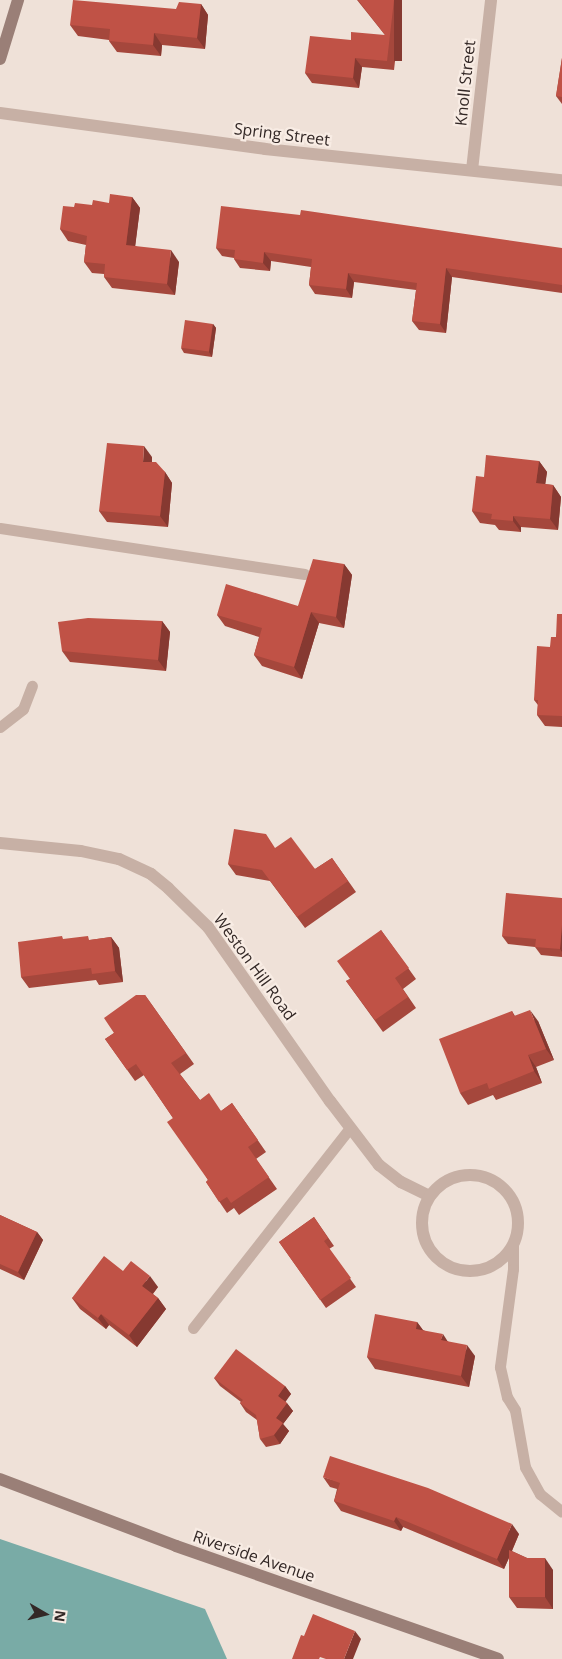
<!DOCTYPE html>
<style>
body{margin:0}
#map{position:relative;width:562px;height:1659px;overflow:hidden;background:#efe1d8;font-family:"Open Sans",sans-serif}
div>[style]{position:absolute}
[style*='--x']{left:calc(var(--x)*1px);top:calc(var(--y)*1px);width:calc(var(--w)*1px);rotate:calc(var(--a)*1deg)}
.water>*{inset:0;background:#79aba6}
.lane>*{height:11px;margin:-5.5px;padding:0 5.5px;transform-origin:5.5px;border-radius:5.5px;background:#c7b0a5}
.street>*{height:12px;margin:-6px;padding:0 6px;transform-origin:6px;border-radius:6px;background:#c7b0a5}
.street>.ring{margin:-6px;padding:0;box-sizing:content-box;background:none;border:12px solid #c7b0a5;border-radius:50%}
.secondary>*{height:12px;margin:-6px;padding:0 6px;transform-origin:6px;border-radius:6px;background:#9a7f77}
.wall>*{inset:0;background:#a5473c}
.shaded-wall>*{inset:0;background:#863931;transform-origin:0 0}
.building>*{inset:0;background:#c05246;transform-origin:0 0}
span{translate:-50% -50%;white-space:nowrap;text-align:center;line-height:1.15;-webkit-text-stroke:4.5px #f8ece4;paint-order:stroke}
.street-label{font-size:16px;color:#332826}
.north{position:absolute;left:20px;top:1589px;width:50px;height:50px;-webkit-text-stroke:4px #f8ece4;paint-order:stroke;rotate:98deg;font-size:14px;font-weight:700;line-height:20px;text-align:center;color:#332826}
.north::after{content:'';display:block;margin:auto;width:18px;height:22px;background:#332826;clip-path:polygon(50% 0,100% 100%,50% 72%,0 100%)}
</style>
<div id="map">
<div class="water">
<i style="clip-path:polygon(0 1539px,205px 1609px,227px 1659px,0 1659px)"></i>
</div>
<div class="lane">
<i style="--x:0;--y:528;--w:308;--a:8.6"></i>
<i style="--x:0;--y:727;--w:29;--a:-38"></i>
<i style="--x:23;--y:709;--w:25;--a:-69"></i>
<i style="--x:513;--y:1243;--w:26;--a:90"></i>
<i style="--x:513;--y:1269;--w:99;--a:97.6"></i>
<i style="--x:500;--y:1367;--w:31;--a:77"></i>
<i style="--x:507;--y:1397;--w:15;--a:58"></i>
<i style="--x:515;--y:1410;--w:58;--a:80"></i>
<i style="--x:525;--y:1467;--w:31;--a:61"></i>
<i style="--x:540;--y:1494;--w:28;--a:39"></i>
<i style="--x:193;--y:1328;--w:254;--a:-51.9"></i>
</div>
<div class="street">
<i style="--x:0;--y:113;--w:267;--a:7.7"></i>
<i style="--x:265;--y:149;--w:299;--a:6"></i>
<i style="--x:472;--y:170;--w:171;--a:-83.6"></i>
<i style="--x:0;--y:843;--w:81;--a:5.6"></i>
<i style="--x:81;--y:851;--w:39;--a:12"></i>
<i style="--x:119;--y:859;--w:35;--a:25"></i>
<i style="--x:151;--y:874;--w:22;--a:39"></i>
<i style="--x:168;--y:888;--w:56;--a:44.3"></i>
<i style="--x:208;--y:927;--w:213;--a:55"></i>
<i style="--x:330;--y:1101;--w:81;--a:52.6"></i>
<i style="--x:379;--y:1165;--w:28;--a:38"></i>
<i style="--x:401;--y:1182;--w:32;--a:26"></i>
<i class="ring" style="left:422px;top:1175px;width:84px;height:84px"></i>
</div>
<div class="secondary">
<i style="--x:0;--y:59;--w:62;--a:-73"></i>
<i style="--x:0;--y:1479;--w:188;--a:20.8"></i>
<i style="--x:176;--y:1546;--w:341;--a:19.3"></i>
</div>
<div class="wall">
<i style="clip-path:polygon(357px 0,402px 0,394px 70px,362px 67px,359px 88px,312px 83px,305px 73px,351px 40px,385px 35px)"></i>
<i style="clip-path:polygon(201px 4px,208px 15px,205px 49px,162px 45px,161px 56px,117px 52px,109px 41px,109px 40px,78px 36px,70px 25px,176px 9px)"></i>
<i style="clip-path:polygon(562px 58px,562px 104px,556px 96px)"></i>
<i style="clip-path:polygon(132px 197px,140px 208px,135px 246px,179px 262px,175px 295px,112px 288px,104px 277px,104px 274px,92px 273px,84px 262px,86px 245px,68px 241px,60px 229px,92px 205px,109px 203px)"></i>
<i style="clip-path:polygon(216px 248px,562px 248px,562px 293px,452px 277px,446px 333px,419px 330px,412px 321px,416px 290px,354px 282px,352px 298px,315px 294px,309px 285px,311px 267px,271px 261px,270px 271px,240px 268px,234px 259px,234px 258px,222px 256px)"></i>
<i style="clip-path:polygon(213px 324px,216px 328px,212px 357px,184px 353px,181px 348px)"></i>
<i style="clip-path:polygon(152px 457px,152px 462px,165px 472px,172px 483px,168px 527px,107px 522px,99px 511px)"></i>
<i style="clip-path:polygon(539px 461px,547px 472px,545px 484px,553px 485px,561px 497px,558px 530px,521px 527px,521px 532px,499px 530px,495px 525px,480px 523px,472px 511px,484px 477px)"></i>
<i style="clip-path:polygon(344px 564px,352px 575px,344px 628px,319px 623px,302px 679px,262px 666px,254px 655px,259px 637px,225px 626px,217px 615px,298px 606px)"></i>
<i style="clip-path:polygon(562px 614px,562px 727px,545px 726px,537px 715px,538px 705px,534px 700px,550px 647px,556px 637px)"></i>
<i style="clip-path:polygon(162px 621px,170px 632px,166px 671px,70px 662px,62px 651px)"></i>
<i style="clip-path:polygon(275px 848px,315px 869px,332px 858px,356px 892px,305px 928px,270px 881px,236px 875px,228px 864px)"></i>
<i style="clip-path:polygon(562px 898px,562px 957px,541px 955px,535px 947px,508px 944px,502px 936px)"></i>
<i style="clip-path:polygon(381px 930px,416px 979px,403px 989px,416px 1008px,383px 1032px,346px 981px,350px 979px)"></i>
<i style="clip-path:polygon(111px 937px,119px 948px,123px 982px,99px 985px,96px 980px,29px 988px,21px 977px,64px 939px,90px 940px)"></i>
<i style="clip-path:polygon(145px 995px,194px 1064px,180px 1074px,200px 1100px,221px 1111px,232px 1103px,266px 1152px,256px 1159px,277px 1189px,239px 1215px,234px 1208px,227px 1213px,206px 1182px,208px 1180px,173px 1118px,144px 1075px,135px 1081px,105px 1039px,114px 1033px)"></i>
<i style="clip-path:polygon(512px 1011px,515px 1016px,538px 1021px,554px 1060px,536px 1067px,542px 1083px,496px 1100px,493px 1095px,468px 1105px,460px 1093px)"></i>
<i style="clip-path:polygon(0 1215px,37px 1232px,43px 1240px,24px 1280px,0 1269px)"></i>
<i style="clip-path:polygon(314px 1217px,334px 1246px,329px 1249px,356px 1287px,326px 1308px,279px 1242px)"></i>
<i style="clip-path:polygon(123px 1271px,158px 1287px,153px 1294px,158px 1298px,166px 1309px,137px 1347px,109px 1325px,106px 1329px,80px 1309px,72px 1298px)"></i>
<i style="clip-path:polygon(417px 1322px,423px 1330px,447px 1341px,475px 1356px,469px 1387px,375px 1369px,367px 1357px)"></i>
<i style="clip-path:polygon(214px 1378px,285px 1386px,291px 1394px,285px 1401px,293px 1411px,283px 1424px,289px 1431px,280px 1444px,266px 1447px,260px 1439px,257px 1420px,246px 1412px,240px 1403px,241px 1402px,220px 1386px)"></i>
<i style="clip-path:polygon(323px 1477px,519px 1534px,512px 1551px,553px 1570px,553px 1609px,517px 1608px,509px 1597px,509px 1558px,504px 1569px,403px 1527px,401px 1531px,341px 1511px,334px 1501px,337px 1489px,330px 1487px)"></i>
</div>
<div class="shaded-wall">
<i style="left:394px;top:0;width:8px;height:61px"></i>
<i style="clip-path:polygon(201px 4px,208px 15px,205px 49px,197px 38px)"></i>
<i style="clip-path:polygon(154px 33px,162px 45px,161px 56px,153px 45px)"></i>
<i style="clip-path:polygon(355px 58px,362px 67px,359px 88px,353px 78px)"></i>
<i style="clip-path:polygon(132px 197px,140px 208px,134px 256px,126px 245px)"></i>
<i style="clip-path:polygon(171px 250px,179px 262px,175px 295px,167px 284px)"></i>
<i style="clip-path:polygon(264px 252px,271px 261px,270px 271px,263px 263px)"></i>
<i style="clip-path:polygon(446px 268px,452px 277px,446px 333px,440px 324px)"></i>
<i style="clip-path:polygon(348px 273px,354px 282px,352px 298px,346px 289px)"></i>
<i style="clip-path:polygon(213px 324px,216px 328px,212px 357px,209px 352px)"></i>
<i style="clip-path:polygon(144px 446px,152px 457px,151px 473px,143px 462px)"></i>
<i style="clip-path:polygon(539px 461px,547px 472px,544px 494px,536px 483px)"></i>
<i style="clip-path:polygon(165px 472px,172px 483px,168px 527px,160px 516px)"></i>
<i style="clip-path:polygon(553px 485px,561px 497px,558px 530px,550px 519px)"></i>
<i style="clip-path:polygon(513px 516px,521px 527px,521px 532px,513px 521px)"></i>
<i style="clip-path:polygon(344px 564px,352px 575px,344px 628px,336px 617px)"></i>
<i style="clip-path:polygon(311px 612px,319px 623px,302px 679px,294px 667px)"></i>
<i style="clip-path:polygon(162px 621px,170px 632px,166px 671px,158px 660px)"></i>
<i style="clip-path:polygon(562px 925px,562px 952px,560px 949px)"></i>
<i style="clip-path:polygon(111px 937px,119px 948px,123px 982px,115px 971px)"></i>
<i style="clip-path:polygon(530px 1010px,538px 1021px,554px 1060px,546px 1049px)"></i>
<i style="clip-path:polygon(528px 1055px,536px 1067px,542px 1083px,534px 1071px)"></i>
<i style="clip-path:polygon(37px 1232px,43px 1240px,24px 1280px,18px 1272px)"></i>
<i style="clip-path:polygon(150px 1276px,158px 1287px,150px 1297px,142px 1286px)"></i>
<i style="clip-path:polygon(158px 1298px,166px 1309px,137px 1347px,129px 1335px)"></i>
<i style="clip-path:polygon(101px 1314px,109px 1325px,106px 1329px,98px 1318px)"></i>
<i style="clip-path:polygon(417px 1322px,425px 1333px,416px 1329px)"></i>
<i style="clip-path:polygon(443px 1334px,450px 1345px,441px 1340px)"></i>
<i style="clip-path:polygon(467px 1345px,475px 1356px,469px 1387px,461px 1376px)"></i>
<i style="clip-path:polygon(285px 1386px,291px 1394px,284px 1404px,278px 1396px)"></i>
<i style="clip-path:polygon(287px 1403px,293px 1411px,283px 1424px,289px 1431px,280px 1444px,274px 1435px,276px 1418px)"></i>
<i style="clip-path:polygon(396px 1517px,403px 1527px,401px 1531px,394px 1521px)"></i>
<i style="clip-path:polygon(512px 1524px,519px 1534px,504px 1569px,497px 1559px)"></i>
<i style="clip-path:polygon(545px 1558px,553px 1570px,553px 1609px,545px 1597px)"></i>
<i style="clip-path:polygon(355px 1631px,361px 1639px,353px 1659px,344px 1659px)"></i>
</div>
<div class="building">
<i style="clip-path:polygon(73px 0,176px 9px,179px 2px,201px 4px,197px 38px,154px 33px,153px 45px,109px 41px,110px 29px,70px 25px)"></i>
<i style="clip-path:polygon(358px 0,394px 0,387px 61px,355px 58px,353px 78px,305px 73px,310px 36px,351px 40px,351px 32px,385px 35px)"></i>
<i style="clip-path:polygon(562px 58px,562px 97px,556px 96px)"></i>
<i style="clip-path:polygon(110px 194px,132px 197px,126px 245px,171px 250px,167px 284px,104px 277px,105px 264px,84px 262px,87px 236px,60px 229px,63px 206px,74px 207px,75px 203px,92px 205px,93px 200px,109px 203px)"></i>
<i style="clip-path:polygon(221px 206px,300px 215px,301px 210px,562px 248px,562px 285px,446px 268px,440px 324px,412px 321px,417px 283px,348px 273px,346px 289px,309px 285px,312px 259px,264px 252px,263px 263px,234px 259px,235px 250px,216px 248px)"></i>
<i style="left:185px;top:320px;width:28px;height:28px;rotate:8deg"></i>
<i style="clip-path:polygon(107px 443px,144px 446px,143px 462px,156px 462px,165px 472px,160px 516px,99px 511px)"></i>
<i style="clip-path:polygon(486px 455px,539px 461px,536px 483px,553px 485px,550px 519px,513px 516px,513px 521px,491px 519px,492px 514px,472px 511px,476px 476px,484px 477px)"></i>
<i style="clip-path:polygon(313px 559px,344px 564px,336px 617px,311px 612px,294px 667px,254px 655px,262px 628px,217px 615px,226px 584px,298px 606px)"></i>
<i style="clip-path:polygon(557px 614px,562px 614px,562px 716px,537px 715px,538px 700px,534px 700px,537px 646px,550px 647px,551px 637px,556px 637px)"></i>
<i style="clip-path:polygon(88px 618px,162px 621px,158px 660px,62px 651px,58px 622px)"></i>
<i style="clip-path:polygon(234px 829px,266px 834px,275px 848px,291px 837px,315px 869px,332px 858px,348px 881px,297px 917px,262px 870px,228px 864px)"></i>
<i style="clip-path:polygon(506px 893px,562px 898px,562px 925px,560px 949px,535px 947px,536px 939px,502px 936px)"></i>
<i style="clip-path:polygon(381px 930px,409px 968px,395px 978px,408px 997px,375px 1020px,346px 981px,350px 979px,337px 961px)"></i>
<i style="clip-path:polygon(62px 936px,63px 939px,88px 936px,89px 940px,111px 937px,115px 971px,92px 974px,91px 968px,21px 977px,18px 942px)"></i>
<i style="clip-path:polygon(136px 995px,145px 995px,186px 1053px,171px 1063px,200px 1100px,209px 1093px,221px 1111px,232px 1103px,258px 1140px,248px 1147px,269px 1177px,231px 1203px,227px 1197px,219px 1202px,206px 1182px,208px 1180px,167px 1122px,173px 1118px,136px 1064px,127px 1070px,105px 1039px,114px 1033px,104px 1018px)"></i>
<i style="clip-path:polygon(530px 1010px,546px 1049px,528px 1055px,534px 1071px,489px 1089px,487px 1083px,460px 1093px,439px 1039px,512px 1011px,514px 1016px)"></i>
<i style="clip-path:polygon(0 1215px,37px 1232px,18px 1272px,0 1264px)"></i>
<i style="clip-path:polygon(314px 1217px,328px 1238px,324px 1241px,351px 1278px,320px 1300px,279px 1242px)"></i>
<i style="clip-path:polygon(104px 1256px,123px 1271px,131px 1261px,150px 1276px,142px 1286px,158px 1298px,129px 1335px,101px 1314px,98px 1318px,72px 1298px)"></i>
<i style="clip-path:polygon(375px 1314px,417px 1322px,416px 1329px,443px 1334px,441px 1340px,467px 1345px,461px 1376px,367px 1357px)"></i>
<i style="clip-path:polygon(236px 1349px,285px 1386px,278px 1396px,287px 1403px,276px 1418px,283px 1423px,274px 1435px,260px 1439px,256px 1415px,240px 1403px,243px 1400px,214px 1378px)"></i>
<i style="clip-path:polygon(330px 1456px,428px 1488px,512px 1524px,497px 1559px,396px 1517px,394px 1521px,334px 1501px,340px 1483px,323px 1477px)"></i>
<i style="clip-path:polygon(509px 1550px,527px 1558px,545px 1558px,545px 1597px,509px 1597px)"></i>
<i style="clip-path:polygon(313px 1614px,355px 1631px,344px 1659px,326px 1659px,320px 1657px,319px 1659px,292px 1659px,301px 1635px,304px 1636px)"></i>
</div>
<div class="street-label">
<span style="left:465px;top:83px;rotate:-84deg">Knoll Street</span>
<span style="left:282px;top:134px;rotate:7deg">Spring Street</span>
<span style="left:255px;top:967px;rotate:54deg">Weston Hill Road</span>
<span style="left:254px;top:1556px;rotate:19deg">Riverside Avenue</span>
</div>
<div class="north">N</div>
</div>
